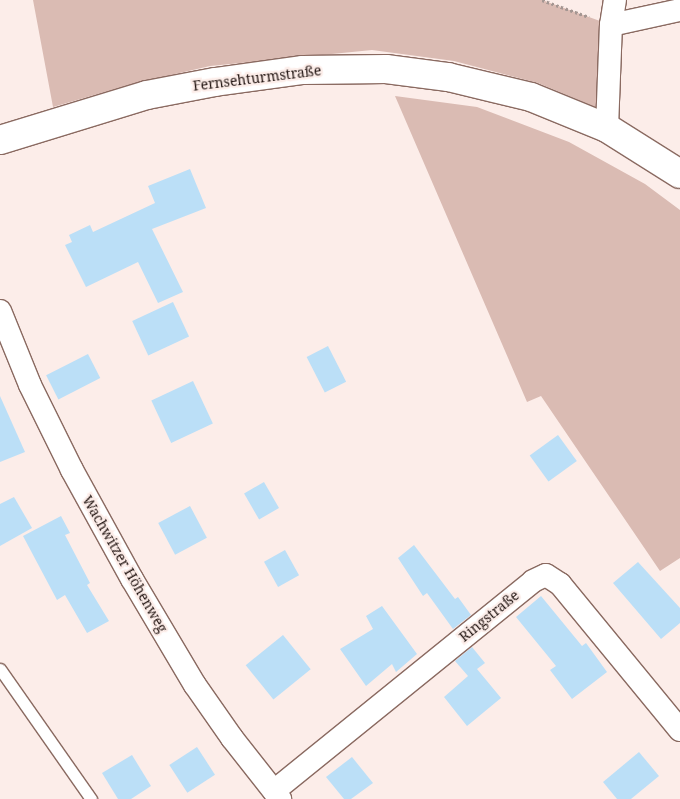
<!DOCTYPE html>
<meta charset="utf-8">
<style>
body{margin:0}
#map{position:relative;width:680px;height:799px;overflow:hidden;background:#fcede9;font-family:"Noto Serif",serif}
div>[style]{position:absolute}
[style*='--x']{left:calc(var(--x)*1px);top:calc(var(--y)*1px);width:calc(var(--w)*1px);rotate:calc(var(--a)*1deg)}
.green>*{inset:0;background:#dabbb3}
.building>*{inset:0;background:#bbdff7;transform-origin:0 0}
.path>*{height:3px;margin-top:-1.5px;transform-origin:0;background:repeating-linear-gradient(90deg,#a49692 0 2.5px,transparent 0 5px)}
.roads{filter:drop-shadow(1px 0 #8a6a61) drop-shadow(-1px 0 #8a6a61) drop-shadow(0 1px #8a6a61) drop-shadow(0 -1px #8a6a61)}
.lane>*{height:11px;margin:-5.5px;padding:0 5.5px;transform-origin:5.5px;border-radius:5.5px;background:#fff}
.street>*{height:22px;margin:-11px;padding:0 11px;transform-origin:11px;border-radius:11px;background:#fff}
.secondary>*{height:28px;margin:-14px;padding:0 14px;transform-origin:14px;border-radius:14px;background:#fff}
span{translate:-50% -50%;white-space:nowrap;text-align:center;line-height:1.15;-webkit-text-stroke:4.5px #fcede9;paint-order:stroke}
.street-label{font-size:14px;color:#211411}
</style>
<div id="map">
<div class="green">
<i style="clip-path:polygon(33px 0,542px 0,611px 25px,600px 109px,538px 83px,454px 61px,372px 50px,210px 66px,132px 84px,53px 107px)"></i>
<i style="clip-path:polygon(395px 96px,477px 107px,569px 142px,645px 184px,680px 210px,680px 558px,660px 571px,541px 396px,527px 402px)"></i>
</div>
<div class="building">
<i style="clip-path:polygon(190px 169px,206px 208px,152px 229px,183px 292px,158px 303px,138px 262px,86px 287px,65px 245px,72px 242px,69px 235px,90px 225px,93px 232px,155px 203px,148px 186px)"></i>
<i style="left:173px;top:302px;width:38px;height:45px;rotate:65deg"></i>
<i style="left:328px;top:346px;width:40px;height:24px;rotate:63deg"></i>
<i style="left:88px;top:354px;width:27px;height:47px;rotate:63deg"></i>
<i style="left:193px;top:381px;width:47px;height:46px;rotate:65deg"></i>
<i style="clip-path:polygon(0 396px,25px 452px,0 462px)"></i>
<i style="left:558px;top:435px;width:32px;height:35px;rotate:54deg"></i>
<i style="left:264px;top:482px;width:30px;height:23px;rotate:60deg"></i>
<i style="clip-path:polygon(14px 497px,32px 528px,0 546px,0 504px)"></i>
<i style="left:190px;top:506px;width:36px;height:36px;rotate:62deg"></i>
<i style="clip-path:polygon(61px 516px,70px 533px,65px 535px,90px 583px,87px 585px,109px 621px,87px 633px,65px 595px,57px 600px,23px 536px)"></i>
<i style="clip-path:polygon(414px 545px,455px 599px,458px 597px,471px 615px,453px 629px,427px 593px,423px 596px,398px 558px)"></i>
<i style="left:285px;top:550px;width:29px;height:24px;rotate:61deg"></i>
<i style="clip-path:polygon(638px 562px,680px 608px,680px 623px,661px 639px,613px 583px)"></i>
<i style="clip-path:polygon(541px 596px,582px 646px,586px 643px,607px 672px,572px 699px,550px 670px,556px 666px,516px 617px)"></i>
<i style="clip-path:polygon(382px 606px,417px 654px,396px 672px,392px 664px,366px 686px,340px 649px,373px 629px,366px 616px)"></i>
<i style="left:283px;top:635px;width:44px;height:48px;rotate:51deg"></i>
<i style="clip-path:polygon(472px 647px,485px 663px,477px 669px,501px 698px,467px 726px,444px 697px,468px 676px,455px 661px)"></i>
<i style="left:197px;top:747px;width:33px;height:33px;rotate:57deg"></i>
<i style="clip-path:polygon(639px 752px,659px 776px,631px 799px,617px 799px,603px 782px)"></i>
<i style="clip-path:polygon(132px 755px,151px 786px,131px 799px,118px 799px,102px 773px)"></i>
<i style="clip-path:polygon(352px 757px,373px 783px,351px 799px,344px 799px,326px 777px)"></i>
</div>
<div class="path">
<i style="--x:542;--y:0;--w:50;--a:19.9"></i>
</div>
<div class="roads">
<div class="lane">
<i style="--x:0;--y:669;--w:159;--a:55"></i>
</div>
<div class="street">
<i style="--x:611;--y:25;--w:71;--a:-12.3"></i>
<i style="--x:607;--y:128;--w:103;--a:-87.8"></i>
<i style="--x:611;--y:25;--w:25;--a:-81"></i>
<i style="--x:0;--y:311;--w:80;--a:67.9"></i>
<i style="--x:30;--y:385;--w:95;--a:63.7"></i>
<i style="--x:72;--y:470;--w:124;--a:61.2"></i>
<i style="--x:132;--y:579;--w:123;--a:59.3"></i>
<i style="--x:195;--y:685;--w:65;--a:55.1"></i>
<i style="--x:232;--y:738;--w:78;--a:51.8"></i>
<i style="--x:274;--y:791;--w:333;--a:-39"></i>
<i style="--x:533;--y:581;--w:14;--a:-25"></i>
<i style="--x:546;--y:575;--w:17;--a:33"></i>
<i style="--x:560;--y:584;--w:189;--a:50.6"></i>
</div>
<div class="secondary">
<i style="--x:0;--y:140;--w:154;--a:-17"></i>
<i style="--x:147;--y:95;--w:69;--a:-10.8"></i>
<i style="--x:215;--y:82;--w:89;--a:-7.8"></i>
<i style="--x:303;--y:70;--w:83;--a:-0.7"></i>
<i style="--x:386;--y:69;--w:63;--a:7.4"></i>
<i style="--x:448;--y:77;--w:85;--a:13.5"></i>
<i style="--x:531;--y:97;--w:82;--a:22.2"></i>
<i style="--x:607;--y:128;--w:86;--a:32.2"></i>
</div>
</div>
<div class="street-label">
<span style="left:257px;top:78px;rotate:-7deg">Fernsehturmstraße</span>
<span style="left:125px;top:564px;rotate:60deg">Wachwitzer Höhenweg</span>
<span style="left:489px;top:616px;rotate:-39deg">Ringstraße</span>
</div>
</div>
